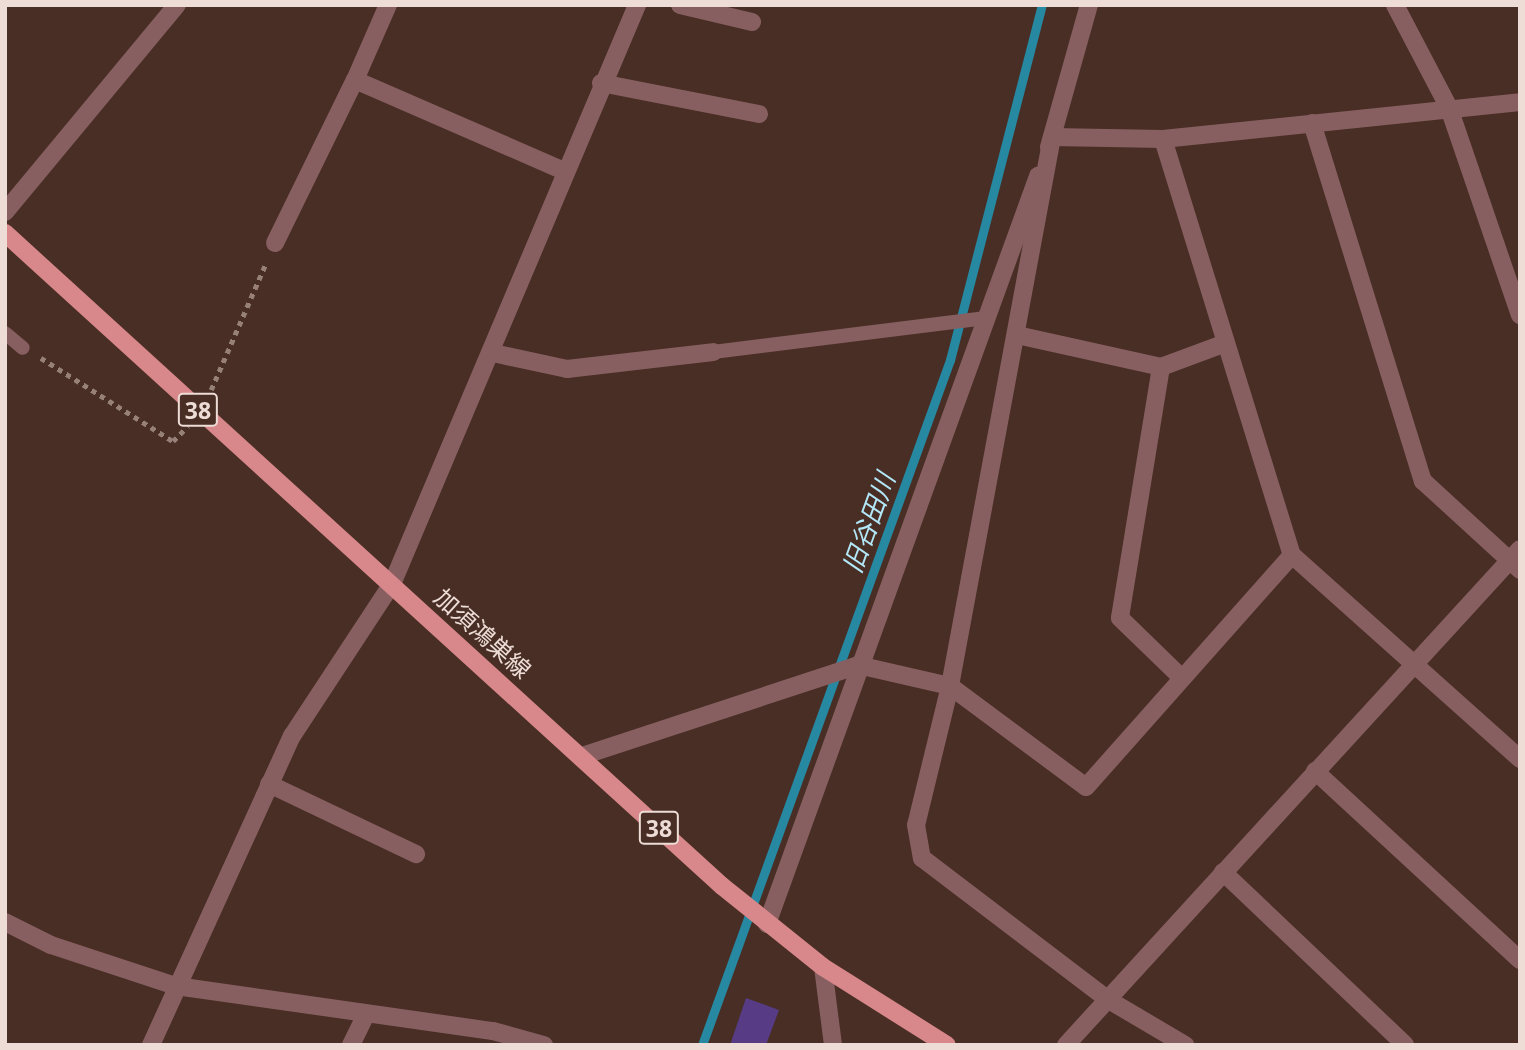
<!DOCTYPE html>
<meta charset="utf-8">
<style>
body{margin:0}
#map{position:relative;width:1525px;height:1050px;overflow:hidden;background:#482e24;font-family:"Noto Sans","Noto Sans JP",sans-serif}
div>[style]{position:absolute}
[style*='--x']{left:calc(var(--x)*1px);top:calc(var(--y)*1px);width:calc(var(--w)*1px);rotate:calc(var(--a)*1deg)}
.stream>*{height:9px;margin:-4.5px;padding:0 4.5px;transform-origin:4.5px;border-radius:4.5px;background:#2788a2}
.building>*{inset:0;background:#573c85}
.path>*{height:4.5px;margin-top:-2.25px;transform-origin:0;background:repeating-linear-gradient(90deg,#968078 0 5px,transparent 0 10px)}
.service>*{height:14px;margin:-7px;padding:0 7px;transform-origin:7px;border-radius:7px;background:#885f61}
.minor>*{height:18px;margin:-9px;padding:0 9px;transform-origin:9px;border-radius:9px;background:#885f61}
.tertiary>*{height:18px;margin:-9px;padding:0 9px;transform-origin:9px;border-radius:9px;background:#885f61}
.primary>*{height:18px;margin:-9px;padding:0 9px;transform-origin:9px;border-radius:9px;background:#d8878a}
span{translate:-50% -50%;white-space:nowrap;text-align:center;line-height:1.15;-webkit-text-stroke:5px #482e24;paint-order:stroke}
.shield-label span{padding:2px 5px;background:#482e24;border:2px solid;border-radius:5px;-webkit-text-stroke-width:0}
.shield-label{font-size:23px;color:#eeddd7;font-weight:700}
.street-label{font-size:24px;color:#eeddd7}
.water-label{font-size:26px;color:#b3e8f9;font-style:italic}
.frame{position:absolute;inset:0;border:7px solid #eeddd7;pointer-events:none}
</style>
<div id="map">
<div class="stream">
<i style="--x:702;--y:1045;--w:729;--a:-70.1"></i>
<i style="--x:950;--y:360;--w:367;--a:-75.5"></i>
</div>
<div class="building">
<i style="clip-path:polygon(746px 998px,779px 1010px,766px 1045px,730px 1045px)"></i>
</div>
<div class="path">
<i style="--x:41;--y:358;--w:156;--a:32.2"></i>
<i style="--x:173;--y:441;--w:21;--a:-45"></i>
<i style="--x:211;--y:390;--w:138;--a:-66.6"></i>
</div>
<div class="service">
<i style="--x:5;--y:333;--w:23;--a:40"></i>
<i style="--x:713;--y:352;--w:275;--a:-7.1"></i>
</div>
<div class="minor">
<i style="--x:680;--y:5;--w:74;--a:13.3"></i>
<i style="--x:1395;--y:5;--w:116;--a:62.3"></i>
<i style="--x:1449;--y:108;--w:219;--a:71.1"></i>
<i style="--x:355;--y:80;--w:82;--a:-66.3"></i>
<i style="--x:601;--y:83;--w:161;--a:11.1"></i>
<i style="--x:1312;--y:123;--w:375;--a:72.8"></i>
<i style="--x:1423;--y:481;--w:132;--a:42.5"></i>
<i style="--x:1052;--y:137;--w:558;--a:100.53"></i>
<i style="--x:950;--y:686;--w:143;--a:103.7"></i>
<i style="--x:916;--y:825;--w:34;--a:80"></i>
<i style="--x:922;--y:858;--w:233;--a:37.3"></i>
<i style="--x:1107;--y:999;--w:91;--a:30.5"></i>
<i style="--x:1052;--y:137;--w:111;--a:1"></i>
<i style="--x:1163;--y:139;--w:359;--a:-5.9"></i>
<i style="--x:1163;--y:139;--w:436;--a:72.8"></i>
<i style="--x:1292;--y:555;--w:306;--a:41.8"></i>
<i style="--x:1049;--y:147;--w:148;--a:-74.3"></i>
<i style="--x:5;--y:212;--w:269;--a:-50.3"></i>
<i style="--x:275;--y:243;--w:182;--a:-63.9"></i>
<i style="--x:355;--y:80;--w:228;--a:23.5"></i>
<i style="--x:1017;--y:335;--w:148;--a:12.5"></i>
<i style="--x:1161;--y:367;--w:69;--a:-20.3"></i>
<i style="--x:493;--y:353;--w:76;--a:12.2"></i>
<i style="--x:567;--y:369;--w:147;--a:-6.6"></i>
<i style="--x:1161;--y:367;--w:254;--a:99.3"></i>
<i style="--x:1120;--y:618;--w:86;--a:44.1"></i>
<i style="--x:582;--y:756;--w:291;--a:-18.2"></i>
<i style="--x:858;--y:665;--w:94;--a:12.9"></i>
<i style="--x:950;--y:686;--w:169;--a:36.6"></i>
<i style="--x:1086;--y:787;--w:310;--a:-48.4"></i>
<i style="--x:1315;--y:771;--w:279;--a:42.7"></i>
<i style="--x:269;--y:784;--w:163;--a:25.5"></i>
<i style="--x:1223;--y:872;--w:251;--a:43.5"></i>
<i style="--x:5;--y:922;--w:51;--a:26.6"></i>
<i style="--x:51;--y:945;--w:132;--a:18.2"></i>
<i style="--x:176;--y:986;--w:320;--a:8.1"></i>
<i style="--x:493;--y:1031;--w:53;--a:15.4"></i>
<i style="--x:767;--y:924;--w:796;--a:-70.08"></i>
<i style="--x:151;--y:1045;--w:340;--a:-65.5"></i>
<i style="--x:292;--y:736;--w:182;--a:-56.7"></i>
<i style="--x:351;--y:1045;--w:34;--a:-64"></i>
<i style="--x:1066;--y:1045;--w:672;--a:-47.53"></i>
</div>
<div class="tertiary">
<i style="--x:392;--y:584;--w:629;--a:-67.06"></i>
<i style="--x:823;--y:967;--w:79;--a:82.7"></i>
</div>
<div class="primary">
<i style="--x:5;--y:233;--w:970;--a:42.33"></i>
<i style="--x:722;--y:886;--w:129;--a:38.7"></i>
<i style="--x:823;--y:967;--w:146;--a:32.2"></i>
</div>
<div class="shield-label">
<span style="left:198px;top:410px">38</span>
<span style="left:659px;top:828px">38</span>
</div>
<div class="street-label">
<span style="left:483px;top:633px;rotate:42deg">加須鴻巣線</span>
</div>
<div class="water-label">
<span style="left:869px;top:523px;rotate:-70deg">旧谷田川</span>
</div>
<div class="frame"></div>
</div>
